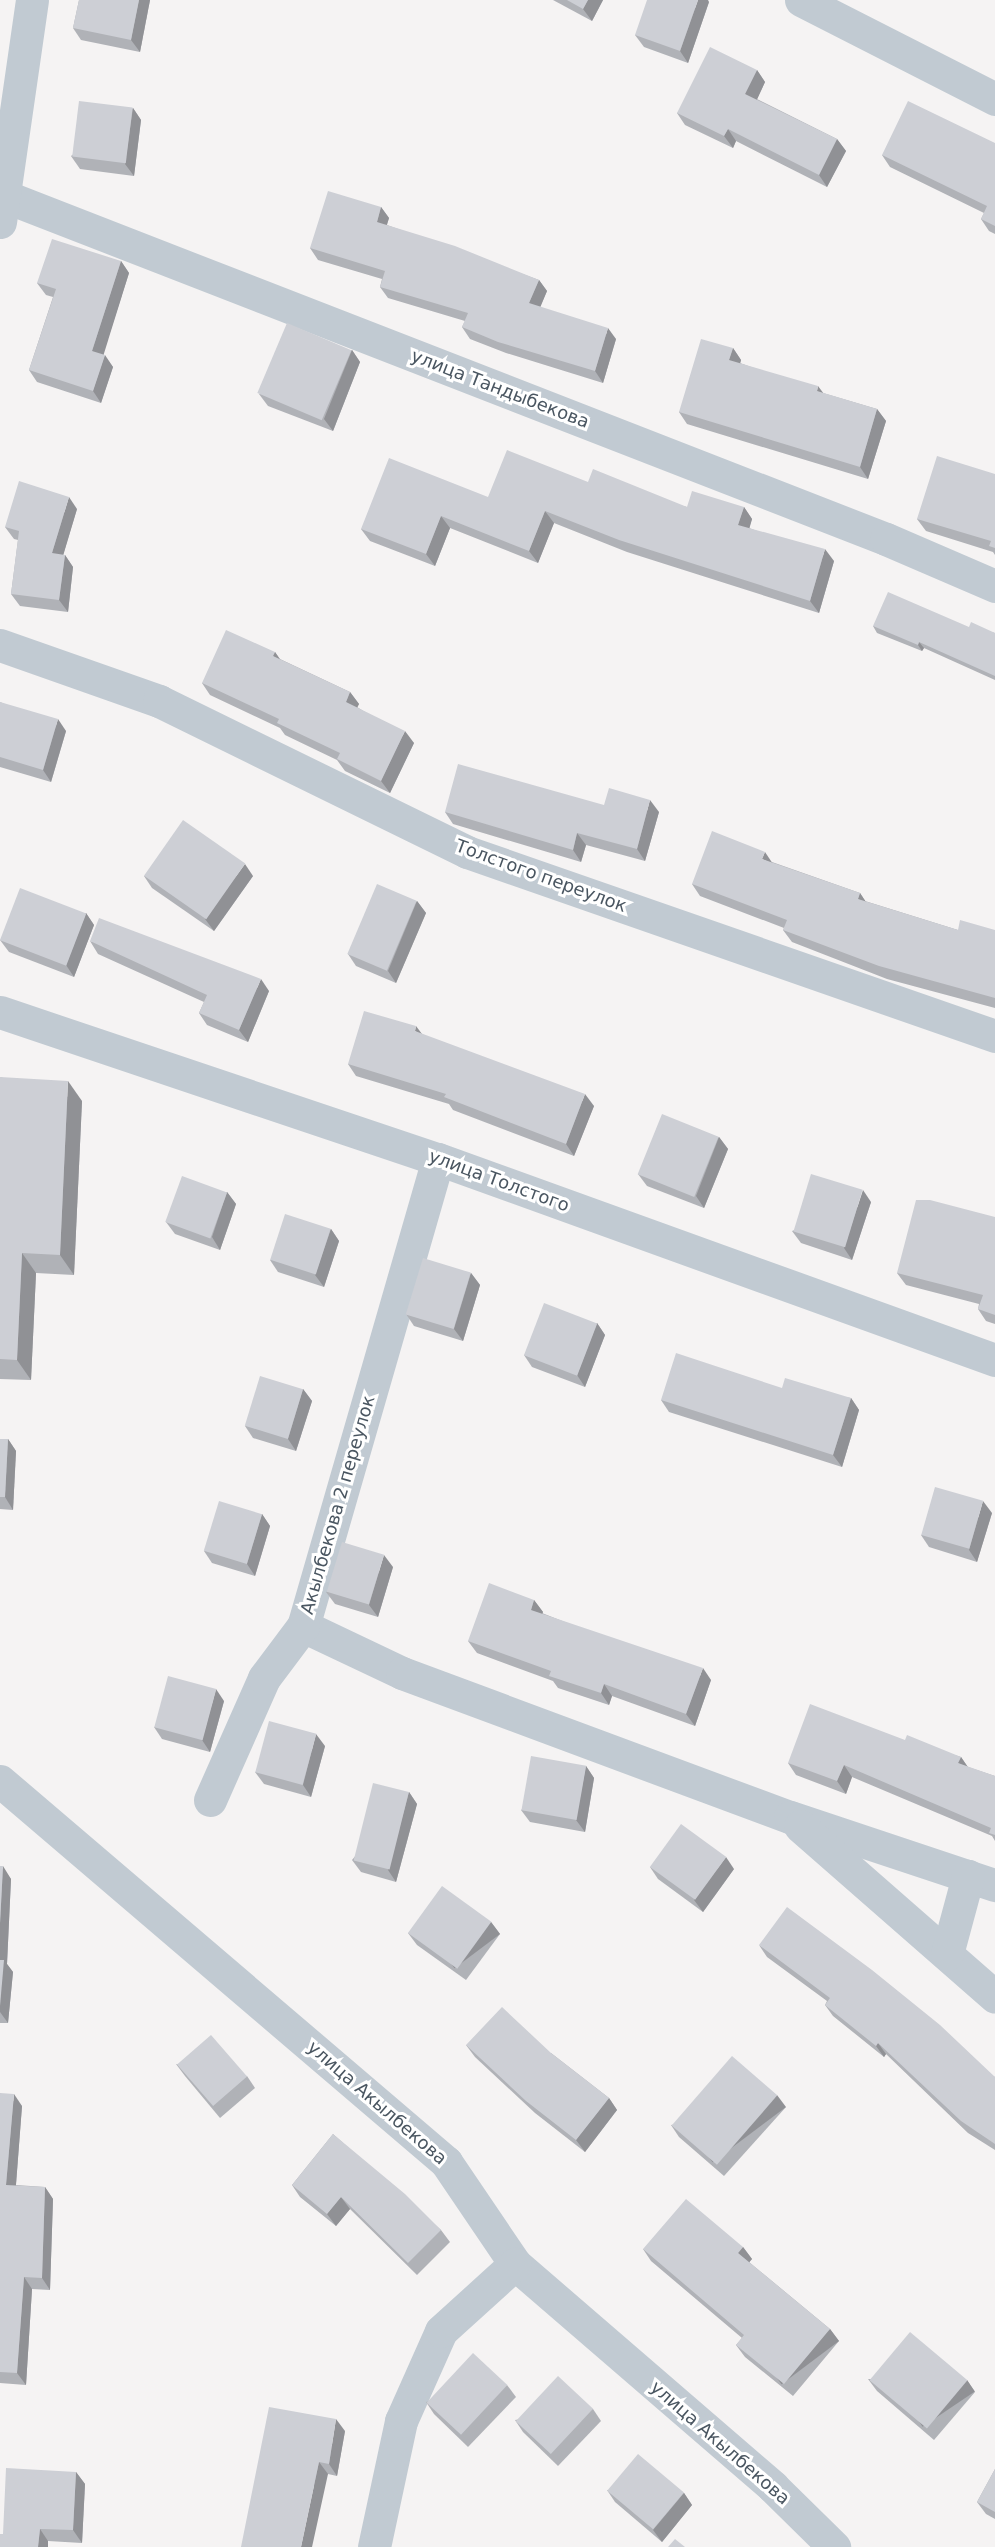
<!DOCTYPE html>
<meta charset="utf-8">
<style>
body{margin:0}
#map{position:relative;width:995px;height:2547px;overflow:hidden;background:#f5f3f3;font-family:"DejaVu Sans",sans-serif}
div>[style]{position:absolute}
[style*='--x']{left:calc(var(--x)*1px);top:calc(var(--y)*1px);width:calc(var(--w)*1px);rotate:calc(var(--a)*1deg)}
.minor>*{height:33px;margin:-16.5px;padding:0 16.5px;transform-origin:16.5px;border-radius:16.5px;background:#c1cad2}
.wall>*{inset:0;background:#b0b2b7}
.shaded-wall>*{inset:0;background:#909195;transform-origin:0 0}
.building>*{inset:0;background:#cdcfd5;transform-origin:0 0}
span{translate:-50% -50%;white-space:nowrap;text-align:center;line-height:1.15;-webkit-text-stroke:6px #fff;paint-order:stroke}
.street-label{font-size:18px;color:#4a5661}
</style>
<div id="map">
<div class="minor">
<i style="--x:801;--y:0;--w:218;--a:27"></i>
<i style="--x:4;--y:196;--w:946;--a:21.25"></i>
<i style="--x:886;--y:539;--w:119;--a:23.3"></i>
<i style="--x:0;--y:222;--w:224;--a:-81.8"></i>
<i style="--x:0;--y:645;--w:169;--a:19.4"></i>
<i style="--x:159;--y:701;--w:343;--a:26.1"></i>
<i style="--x:467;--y:852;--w:559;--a:19.21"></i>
<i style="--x:0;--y:1012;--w:462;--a:18.6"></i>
<i style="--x:438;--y:1159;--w:592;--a:19.84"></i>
<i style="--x:438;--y:1159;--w:486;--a:106.1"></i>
<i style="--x:303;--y:1626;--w:110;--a:25.4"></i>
<i style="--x:402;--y:1673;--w:414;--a:20.4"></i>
<i style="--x:790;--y:1817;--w:216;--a:18.4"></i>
<i style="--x:0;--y:1781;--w:587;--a:40.51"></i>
<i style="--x:446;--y:2162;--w:123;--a:55.9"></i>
<i style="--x:515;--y:2264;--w:341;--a:40.8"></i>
<i style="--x:773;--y:2487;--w:86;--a:44.5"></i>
<i style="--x:210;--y:1800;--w:133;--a:-66.1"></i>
<i style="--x:264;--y:1678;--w:65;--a:-53.1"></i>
<i style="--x:800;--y:1826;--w:259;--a:41.2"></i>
<i style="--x:947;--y:1954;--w:81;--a:-74.9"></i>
<i style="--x:374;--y:2547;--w:129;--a:-77.9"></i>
<i style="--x:401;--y:2421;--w:98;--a:-66"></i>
<i style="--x:441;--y:2331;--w:100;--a:-42.2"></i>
</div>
<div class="wall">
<i style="clip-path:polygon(79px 0,150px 0,140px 52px,81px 40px,73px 28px)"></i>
<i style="clip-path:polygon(553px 0,603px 0,592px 21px)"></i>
<i style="clip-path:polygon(709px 2px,688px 63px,644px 47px,635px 35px)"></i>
<i style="clip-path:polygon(757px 70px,765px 82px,757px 99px,837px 139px,846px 151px,827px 187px,736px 141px,733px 148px,685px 125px,677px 113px)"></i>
<i style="clip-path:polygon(133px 108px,141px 120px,134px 176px,80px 169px,71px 156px)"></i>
<i style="clip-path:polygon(995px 143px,995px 234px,989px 231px,981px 219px,984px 213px,890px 167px,882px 155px)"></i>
<i style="clip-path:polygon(381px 207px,389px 218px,387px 225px,539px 280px,547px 291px,540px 307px,616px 339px,603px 383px,506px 353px,470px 339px,462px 327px,465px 321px,388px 298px,380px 287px,382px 279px,318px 260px,310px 248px)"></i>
<i style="clip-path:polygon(121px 261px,129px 273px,103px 354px,113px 367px,101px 403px,37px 382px,29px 370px,53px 297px,46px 295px,37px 283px)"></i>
<i style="clip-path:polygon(733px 348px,741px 360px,740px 363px,823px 393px,877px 409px,886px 421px,868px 479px,687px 424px,679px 412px)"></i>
<i style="clip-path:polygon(352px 350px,360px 362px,333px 431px,268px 406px,259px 394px)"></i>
<i style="clip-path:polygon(995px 474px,995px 555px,993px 552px,926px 531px,917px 519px)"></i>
<i style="clip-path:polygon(588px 482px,687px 507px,744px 507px,752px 519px,749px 528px,834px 561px,819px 613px,627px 552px,554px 523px,538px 563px,450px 528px,435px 566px,370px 541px,361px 529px,488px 497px)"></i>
<i style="clip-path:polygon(77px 509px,63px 555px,65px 555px,73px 567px,68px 612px,20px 606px,11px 594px,18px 540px,14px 539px,5px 527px)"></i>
<i style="clip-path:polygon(873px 626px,969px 627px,995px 633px,995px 680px,924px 648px,922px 651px,877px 633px)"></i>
<i style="clip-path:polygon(275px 652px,280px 659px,350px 692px,359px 704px,357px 707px,414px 743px,390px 793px,345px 771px,337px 760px,285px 735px,280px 728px,210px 695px,202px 683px)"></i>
<i style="clip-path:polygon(0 702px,66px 731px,51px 782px,0 767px)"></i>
<i style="clip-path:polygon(604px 805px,659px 812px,645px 861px,586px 845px,581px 862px,453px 824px,445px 812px)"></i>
<i style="clip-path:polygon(772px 862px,860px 893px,865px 901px,958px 930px,995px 930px,995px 1008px,887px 979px,792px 942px,783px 930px,784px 928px,700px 896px,692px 884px)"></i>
<i style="clip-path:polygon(144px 876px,253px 876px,214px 931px,152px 888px)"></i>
<i style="clip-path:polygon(417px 901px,426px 913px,396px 983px,356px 966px,348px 954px)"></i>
<i style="clip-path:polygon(86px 913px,94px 925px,74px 977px,9px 952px,0 940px)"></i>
<i style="clip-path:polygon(90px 941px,269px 991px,248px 1042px,207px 1025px,199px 1013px,204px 1002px,98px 954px)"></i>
<i style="clip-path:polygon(421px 1034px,594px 1106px,574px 1156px,453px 1110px,449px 1104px,356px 1076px,348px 1064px)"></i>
<i style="clip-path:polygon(0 1077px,82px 1101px,74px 1275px,36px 1273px,31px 1380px,0 1379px)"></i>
<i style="clip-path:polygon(719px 1137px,728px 1149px,704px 1208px,647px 1186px,638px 1174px)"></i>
<i style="clip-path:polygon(227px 1192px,236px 1204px,220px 1250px,175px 1234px,166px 1222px)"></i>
<i style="clip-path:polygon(871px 1202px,852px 1260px,801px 1243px,792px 1231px)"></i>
<i style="clip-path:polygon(995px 1217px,995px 1324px,986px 1321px,978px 1309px,979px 1304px,906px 1285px,897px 1273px)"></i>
<i style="clip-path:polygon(331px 1229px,339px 1241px,324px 1287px,278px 1272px,270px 1260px)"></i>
<i style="clip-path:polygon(471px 1273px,480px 1285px,463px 1341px,414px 1326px,406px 1314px)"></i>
<i style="clip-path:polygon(597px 1323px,605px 1335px,585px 1387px,532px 1367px,524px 1355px)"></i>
<i style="clip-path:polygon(782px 1388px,851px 1398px,859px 1410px,842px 1467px,669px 1412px,661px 1400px)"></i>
<i style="clip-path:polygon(303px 1389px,312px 1401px,296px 1451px,253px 1438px,245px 1426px)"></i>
<i style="clip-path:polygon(0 1439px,8px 1439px,16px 1451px,13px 1510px,0 1509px)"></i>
<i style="clip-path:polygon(992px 1513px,977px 1562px,929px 1547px,921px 1535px)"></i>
<i style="clip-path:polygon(262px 1514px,270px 1526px,255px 1576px,212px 1563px,204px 1551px)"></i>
<i style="clip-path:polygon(393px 1567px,378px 1617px,335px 1604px,326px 1592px)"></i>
<i style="clip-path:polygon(534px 1600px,543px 1612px,542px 1613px,711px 1680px,695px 1726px,612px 1696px,609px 1705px,558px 1688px,553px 1681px,477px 1653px,468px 1641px)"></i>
<i style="clip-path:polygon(224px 1701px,210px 1752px,162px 1739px,154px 1727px)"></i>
<i style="clip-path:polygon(905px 1740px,961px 1757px,968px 1767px,995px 1776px,995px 1841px,992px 1836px,852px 1777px,846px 1794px,796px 1775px,788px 1763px)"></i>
<i style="clip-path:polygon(325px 1746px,311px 1797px,264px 1784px,255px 1772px)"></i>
<i style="clip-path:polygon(586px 1766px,594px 1778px,585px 1832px,530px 1822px,521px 1810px)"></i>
<i style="clip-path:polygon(409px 1792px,417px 1804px,396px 1882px,361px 1872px,352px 1860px)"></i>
<i style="clip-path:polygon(0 1866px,11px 1879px,7px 1964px,13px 1972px,8px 2023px,0 2023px)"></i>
<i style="clip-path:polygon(650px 1867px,734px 1869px,703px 1912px,658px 1879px)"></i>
<i style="clip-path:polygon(491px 1922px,500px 1934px,466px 1980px,417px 1945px,408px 1933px)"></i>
<i style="clip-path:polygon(759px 1945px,995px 2077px,995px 2150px,968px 2133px,886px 2054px,884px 2057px,833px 2016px,825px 2005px,827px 2001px,767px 1957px)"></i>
<i style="clip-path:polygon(466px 2045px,551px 2053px,609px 2098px,617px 2110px,585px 2152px,535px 2113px,475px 2057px)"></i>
<i style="clip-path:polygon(176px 2064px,247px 2076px,255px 2088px,220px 2118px,185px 2076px)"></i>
<i style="clip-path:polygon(0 2093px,22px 2106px,16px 2185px,45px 2187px,53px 2199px,50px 2290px,32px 2289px,26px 2385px,0 2383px)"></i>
<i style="clip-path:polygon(786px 2107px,724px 2176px,679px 2137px,671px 2125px)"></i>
<i style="clip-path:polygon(333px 2134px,441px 2230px,450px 2242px,417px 2275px,350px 2209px,336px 2226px,300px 2197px,292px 2185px)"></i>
<i style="clip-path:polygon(743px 2247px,752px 2259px,749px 2262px,830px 2329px,839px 2341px,793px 2396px,745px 2357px,736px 2345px,742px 2338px,651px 2261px,643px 2249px)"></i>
<i style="clip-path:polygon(868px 2379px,967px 2380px,975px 2392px,934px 2440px,877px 2391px)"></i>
<i style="clip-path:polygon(507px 2385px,516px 2397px,468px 2447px,434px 2414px,426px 2402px)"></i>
<i style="clip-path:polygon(593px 2409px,601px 2421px,558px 2466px,523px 2432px,515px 2420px)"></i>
<i style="clip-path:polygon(345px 2431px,337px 2476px,328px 2474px,241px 2547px)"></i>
<i style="clip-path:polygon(995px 2469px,995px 2519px,986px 2514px,977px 2502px)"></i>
<i style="clip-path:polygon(76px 2472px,85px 2484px,82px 2543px,48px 2541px,48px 2547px,0 2547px,3px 2534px)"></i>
<i style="clip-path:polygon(607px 2490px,684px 2493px,692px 2505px,662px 2542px,615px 2502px)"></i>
</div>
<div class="shaded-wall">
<i style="clip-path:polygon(139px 0,150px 0,140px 52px,131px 40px)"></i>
<i style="clip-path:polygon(588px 0,603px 0,592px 21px,583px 9px)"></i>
<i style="clip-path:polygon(698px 0,708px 0,709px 2px,688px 63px,680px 51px)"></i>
<i style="clip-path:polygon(757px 70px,765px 82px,754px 106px,745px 94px)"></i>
<i style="clip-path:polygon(133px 108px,141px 120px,134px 176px,125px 164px)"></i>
<i style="clip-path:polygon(728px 129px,736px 141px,733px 148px,724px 136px)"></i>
<i style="clip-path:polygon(837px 139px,846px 151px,827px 187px,819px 175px)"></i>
<i style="clip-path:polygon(381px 207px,389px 218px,384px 233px,377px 222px)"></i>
<i style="clip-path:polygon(121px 261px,129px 273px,101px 363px,92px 351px)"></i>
<i style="clip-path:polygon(539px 280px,547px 291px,537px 315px,529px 303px)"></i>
<i style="clip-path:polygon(608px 328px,616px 339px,603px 383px,595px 371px)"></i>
<i style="clip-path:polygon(733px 348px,741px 360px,738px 372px,729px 360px)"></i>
<i style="clip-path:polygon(352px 350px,360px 362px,333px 431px,324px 419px)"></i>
<i style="clip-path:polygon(105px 355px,113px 367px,101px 403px,93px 391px)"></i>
<i style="clip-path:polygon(818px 386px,827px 398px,817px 391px)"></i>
<i style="clip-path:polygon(877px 409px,886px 421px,868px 479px,860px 467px)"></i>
<i style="clip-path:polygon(69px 497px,77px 509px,60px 566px,52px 553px)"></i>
<i style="clip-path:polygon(744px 507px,752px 519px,747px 537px,738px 525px)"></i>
<i style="clip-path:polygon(545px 511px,554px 523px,538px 563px,529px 551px)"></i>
<i style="clip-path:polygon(441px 516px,450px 528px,435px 566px,426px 554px)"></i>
<i style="clip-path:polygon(825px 549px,834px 561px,819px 613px,810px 601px)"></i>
<i style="clip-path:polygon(65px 555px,73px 567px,68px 612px,59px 600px)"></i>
<i style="clip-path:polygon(919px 642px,924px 648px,922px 651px,918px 645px)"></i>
<i style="clip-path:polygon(275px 652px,283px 664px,273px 656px)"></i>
<i style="clip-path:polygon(350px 692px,359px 704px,354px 714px,346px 702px)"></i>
<i style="clip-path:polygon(58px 719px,66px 731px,51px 782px,43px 770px)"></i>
<i style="clip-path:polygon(405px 731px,414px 743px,390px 793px,381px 781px)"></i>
<i style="clip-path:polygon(650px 800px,659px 812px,645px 861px,637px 849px)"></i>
<i style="clip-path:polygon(577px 833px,586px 845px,581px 862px,573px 850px)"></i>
<i style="clip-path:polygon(765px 852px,773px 864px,762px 859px)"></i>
<i style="clip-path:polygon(245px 864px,253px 876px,214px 931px,205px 919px)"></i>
<i style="clip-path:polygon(860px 893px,868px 905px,858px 899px)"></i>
<i style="clip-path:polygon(417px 901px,426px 913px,396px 983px,388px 971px)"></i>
<i style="clip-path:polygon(86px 913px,94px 925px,74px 977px,66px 965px)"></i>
<i style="clip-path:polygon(261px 979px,269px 991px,248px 1042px,239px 1030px)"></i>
<i style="clip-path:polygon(416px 1026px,425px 1038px,415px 1031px)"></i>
<i style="clip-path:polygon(68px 1081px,82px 1101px,74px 1275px,60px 1255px)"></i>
<i style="clip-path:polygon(585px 1094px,594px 1106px,574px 1156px,566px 1144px)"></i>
<i style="clip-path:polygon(719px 1137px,728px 1149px,704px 1208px,696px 1196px)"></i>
<i style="clip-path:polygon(863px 1190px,871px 1202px,852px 1260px,844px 1248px)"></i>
<i style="clip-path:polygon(227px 1192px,236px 1204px,220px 1250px,212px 1237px)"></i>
<i style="clip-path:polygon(331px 1229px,339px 1241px,324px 1287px,315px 1275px)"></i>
<i style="clip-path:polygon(22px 1253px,36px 1273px,31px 1380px,17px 1360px)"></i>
<i style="clip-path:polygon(471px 1273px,480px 1285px,463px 1341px,454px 1329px)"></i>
<i style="clip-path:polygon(597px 1323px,605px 1335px,585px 1387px,577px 1375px)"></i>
<i style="clip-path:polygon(303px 1389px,312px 1401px,296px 1451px,288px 1439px)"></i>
<i style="clip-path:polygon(851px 1398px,859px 1410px,842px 1467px,833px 1455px)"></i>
<i style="clip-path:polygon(8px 1439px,16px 1451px,13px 1510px,5px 1497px)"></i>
<i style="clip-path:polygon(983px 1501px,992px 1513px,977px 1562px,969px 1550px)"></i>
<i style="clip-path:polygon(262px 1514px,270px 1526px,255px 1576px,247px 1564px)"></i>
<i style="clip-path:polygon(384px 1555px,393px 1567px,378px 1617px,369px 1605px)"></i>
<i style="clip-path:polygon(534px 1600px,543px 1612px,539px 1622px,531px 1610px)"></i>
<i style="clip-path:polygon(703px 1668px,711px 1680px,695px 1726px,686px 1714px)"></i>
<i style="clip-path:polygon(604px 1684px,612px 1696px,609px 1705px,601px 1693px)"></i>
<i style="clip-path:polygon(216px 1689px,224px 1701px,210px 1752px,202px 1740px)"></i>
<i style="clip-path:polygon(316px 1734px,325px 1746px,311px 1797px,303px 1785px)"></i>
<i style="clip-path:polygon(961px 1757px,969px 1769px,958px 1763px)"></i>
<i style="clip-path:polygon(844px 1765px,852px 1777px,846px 1794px,837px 1781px)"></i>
<i style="clip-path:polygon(586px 1766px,594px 1778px,585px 1832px,576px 1820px)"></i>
<i style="clip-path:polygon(409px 1792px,417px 1804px,396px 1882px,388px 1870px)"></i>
<i style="clip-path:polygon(726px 1857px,734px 1869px,703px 1912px,694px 1900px)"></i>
<i style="clip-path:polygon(3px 1866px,11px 1879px,7px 1964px,13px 1972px,8px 2023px,0 2012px,0 1923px)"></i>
<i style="left:491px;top:1922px;width:15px;height:57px;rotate:53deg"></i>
<i style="clip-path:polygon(878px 2043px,886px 2054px,884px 2057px,876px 2046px)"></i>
<i style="clip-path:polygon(14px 2094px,22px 2106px,15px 2197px,6px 2185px)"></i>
<i style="left:777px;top:2095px;width:15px;height:92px;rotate:53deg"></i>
<i style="clip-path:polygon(609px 2098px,617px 2110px,585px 2152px,576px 2140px)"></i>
<i style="clip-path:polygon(45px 2187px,53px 2199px,50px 2290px,42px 2278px)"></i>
<i style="clip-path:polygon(341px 2197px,350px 2209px,336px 2226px,327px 2214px)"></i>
<i style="clip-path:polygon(743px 2247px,752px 2259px,747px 2265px,738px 2253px)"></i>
<i style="clip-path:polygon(24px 2277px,32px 2289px,26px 2385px,17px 2373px)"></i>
<i style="left:830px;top:2329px;width:15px;height:72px;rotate:53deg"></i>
<i style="left:967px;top:2380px;width:14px;height:63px;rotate:56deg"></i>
<i style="clip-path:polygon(336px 2419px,345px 2431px,337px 2476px,329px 2464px)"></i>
<i style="clip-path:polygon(319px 2462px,328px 2474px,312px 2547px,301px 2547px)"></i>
<i style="clip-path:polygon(76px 2472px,85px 2484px,82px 2543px,73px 2530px)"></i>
<i style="clip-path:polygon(684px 2493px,692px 2505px,662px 2542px,653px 2530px)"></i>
<i style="clip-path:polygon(40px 2529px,48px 2541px,48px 2547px,38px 2547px)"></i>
</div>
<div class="building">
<i style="clip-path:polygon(79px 0,139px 0,131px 40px,73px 28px)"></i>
<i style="clip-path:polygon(567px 0,588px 0,583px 9px)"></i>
<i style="clip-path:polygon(647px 0,698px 0,680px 51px,635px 35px)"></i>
<i style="clip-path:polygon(710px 47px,757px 70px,745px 94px,837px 139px,819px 175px,728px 129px,724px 136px,677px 113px)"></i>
<i style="left:79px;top:101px;width:54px;height:56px;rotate:7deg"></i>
<i style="clip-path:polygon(908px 101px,995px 143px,995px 226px,981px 219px,987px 206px,882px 155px)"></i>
<i style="clip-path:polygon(328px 191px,381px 207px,377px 222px,455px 246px,539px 280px,529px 303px,608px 328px,595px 371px,498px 342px,462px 327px,468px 313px,380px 287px,385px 271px,310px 248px)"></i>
<i style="clip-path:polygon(52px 239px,121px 261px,92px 351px,105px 355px,93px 391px,29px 370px,56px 289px,37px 283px)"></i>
<i style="left:287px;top:323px;width:70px;height:76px;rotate:23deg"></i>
<i style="clip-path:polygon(701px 339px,733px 348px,729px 360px,818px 386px,817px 391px,877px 409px,860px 467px,679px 412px)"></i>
<i style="clip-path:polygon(507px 450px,588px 482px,593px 469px,687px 507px,692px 491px,744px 507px,738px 525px,825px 549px,810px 601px,619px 540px,545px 511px,529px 551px,441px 516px,426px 554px,361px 529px,389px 458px,488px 497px)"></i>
<i style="clip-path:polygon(937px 456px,995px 474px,995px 548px,989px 546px,991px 541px,917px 519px)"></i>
<i style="clip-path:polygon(19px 481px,69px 497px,52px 553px,65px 555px,59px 600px,11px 594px,19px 531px,5px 527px)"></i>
<i style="clip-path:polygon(888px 592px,969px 627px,971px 622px,995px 633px,995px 676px,919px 642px,918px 645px,873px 626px)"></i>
<i style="clip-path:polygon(226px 630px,275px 652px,273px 656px,350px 692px,346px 702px,405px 731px,381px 781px,337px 759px,340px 753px,277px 723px,279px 719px,202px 683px)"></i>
<i style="clip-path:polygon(0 702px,58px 719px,43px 770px,0 757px)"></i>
<i style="clip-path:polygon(458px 764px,604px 805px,609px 788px,650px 800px,637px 849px,577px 833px,573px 850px,445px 812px)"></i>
<i style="left:183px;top:820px;width:76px;height:68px;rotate:35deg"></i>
<i style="clip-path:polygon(712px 831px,765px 852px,762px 859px,860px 893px,858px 899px,958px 930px,960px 920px,995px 930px,995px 998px,879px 966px,783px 930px,787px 920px,692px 884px)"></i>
<i style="left:377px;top:884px;width:43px;height:76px;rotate:23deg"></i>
<i style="left:20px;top:888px;width:71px;height:56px;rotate:21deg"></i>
<i style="clip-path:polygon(99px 918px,261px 979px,239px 1030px,199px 1013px,207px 995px,90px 941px)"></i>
<i style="clip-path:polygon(364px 1011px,416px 1026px,415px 1031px,585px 1094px,566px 1144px,444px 1097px,446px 1094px,348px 1064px)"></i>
<i style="clip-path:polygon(0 1077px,68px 1081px,60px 1255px,22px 1253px,17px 1360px,0 1359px)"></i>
<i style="left:662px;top:1114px;width:61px;height:65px;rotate:22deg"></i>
<i style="left:811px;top:1174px;width:54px;height:60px;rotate:17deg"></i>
<i style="left:182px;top:1176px;width:48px;height:49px;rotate:20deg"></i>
<i style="clip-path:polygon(916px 1200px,930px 1200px,995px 1217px,995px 1315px,978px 1309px,983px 1295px,897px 1273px)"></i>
<i style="left:285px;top:1214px;width:48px;height:48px;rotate:18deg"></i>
<i style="left:423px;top:1258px;width:50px;height:59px;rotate:17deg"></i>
<i style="left:544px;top:1303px;width:57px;height:56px;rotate:21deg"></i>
<i style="clip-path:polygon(676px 1353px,782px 1388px,785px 1378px,851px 1398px,833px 1455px,661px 1400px)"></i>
<i style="left:260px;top:1376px;width:45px;height:52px;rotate:17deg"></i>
<i style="clip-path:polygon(0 1439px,8px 1439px,5px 1497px,0 1497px)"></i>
<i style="left:935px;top:1487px;width:50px;height:50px;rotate:16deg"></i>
<i style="left:219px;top:1501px;width:45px;height:52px;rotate:17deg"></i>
<i style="left:342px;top:1542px;width:44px;height:52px;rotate:17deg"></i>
<i style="clip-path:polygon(489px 1583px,534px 1600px,531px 1610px,703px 1668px,686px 1714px,604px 1684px,601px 1693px,549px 1676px,551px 1671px,468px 1641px)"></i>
<i style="left:168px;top:1676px;width:50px;height:53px;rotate:15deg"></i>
<i style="clip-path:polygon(810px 1704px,905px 1740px,907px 1735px,961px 1757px,958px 1763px,995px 1776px,995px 1835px,989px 1833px,991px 1828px,844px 1765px,837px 1781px,788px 1763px)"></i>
<i style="left:269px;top:1721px;width:49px;height:53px;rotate:15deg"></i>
<i style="left:531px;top:1756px;width:56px;height:55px;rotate:10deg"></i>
<i style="left:373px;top:1783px;width:37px;height:80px;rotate:14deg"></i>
<i style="left:681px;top:1824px;width:56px;height:53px;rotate:36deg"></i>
<i style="clip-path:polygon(0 1866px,3px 1866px,0 1923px)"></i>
<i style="left:442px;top:1886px;width:61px;height:58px;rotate:36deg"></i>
<i style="clip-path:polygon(787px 1907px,872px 1970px,940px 2025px,995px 2077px,995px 2144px,961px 2121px,878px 2043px,876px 2046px,825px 2005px,830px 1998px,759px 1945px)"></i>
<i style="clip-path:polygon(0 1960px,4px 1960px,0 2006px)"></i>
<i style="clip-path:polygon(502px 2007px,551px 2053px,609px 2098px,576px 2140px,526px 2101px,466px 2045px)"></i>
<i style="left:211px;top:2035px;width:55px;height:45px;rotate:49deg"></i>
<i style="left:732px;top:2056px;width:60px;height:92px;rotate:41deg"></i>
<i style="clip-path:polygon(0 2093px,14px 2094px,6px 2185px,45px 2187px,42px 2278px,24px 2277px,17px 2373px,0 2372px)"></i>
<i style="clip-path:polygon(333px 2134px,405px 2194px,441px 2230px,408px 2263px,341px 2197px,327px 2214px,292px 2185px)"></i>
<i style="clip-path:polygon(686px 2199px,743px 2247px,738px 2253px,830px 2329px,784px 2384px,736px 2345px,744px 2335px,643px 2249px)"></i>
<i style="left:910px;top:2332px;width:75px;height:63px;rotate:40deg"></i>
<i style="left:473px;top:2353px;width:47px;height:68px;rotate:43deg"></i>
<i style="left:558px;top:2376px;width:48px;height:62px;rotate:43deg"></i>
<i style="clip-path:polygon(269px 2407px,336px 2419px,329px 2464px,319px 2462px,301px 2547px,241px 2547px)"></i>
<i style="left:638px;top:2454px;width:60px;height:48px;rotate:40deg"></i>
<i style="clip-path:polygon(6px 2468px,76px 2472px,73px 2530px,40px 2529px,38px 2547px,0 2547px,0 2534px,3px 2534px)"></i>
<i style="clip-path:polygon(995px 2469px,995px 2512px,977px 2502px)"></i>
<i style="clip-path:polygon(675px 2539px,685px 2547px,668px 2547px)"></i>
</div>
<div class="street-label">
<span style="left:500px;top:389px;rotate:21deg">улица Тандыбекова</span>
<span style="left:541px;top:876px;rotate:20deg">Толстого переулок</span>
<span style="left:499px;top:1181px;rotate:20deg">улица Толстого</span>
<span style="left:338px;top:1505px;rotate:-74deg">Акылбекова 2 переулок</span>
<span style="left:377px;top:2103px;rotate:41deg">улица Акылбекова</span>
<span style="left:720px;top:2443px;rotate:41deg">улица Акылбекова</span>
</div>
</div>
